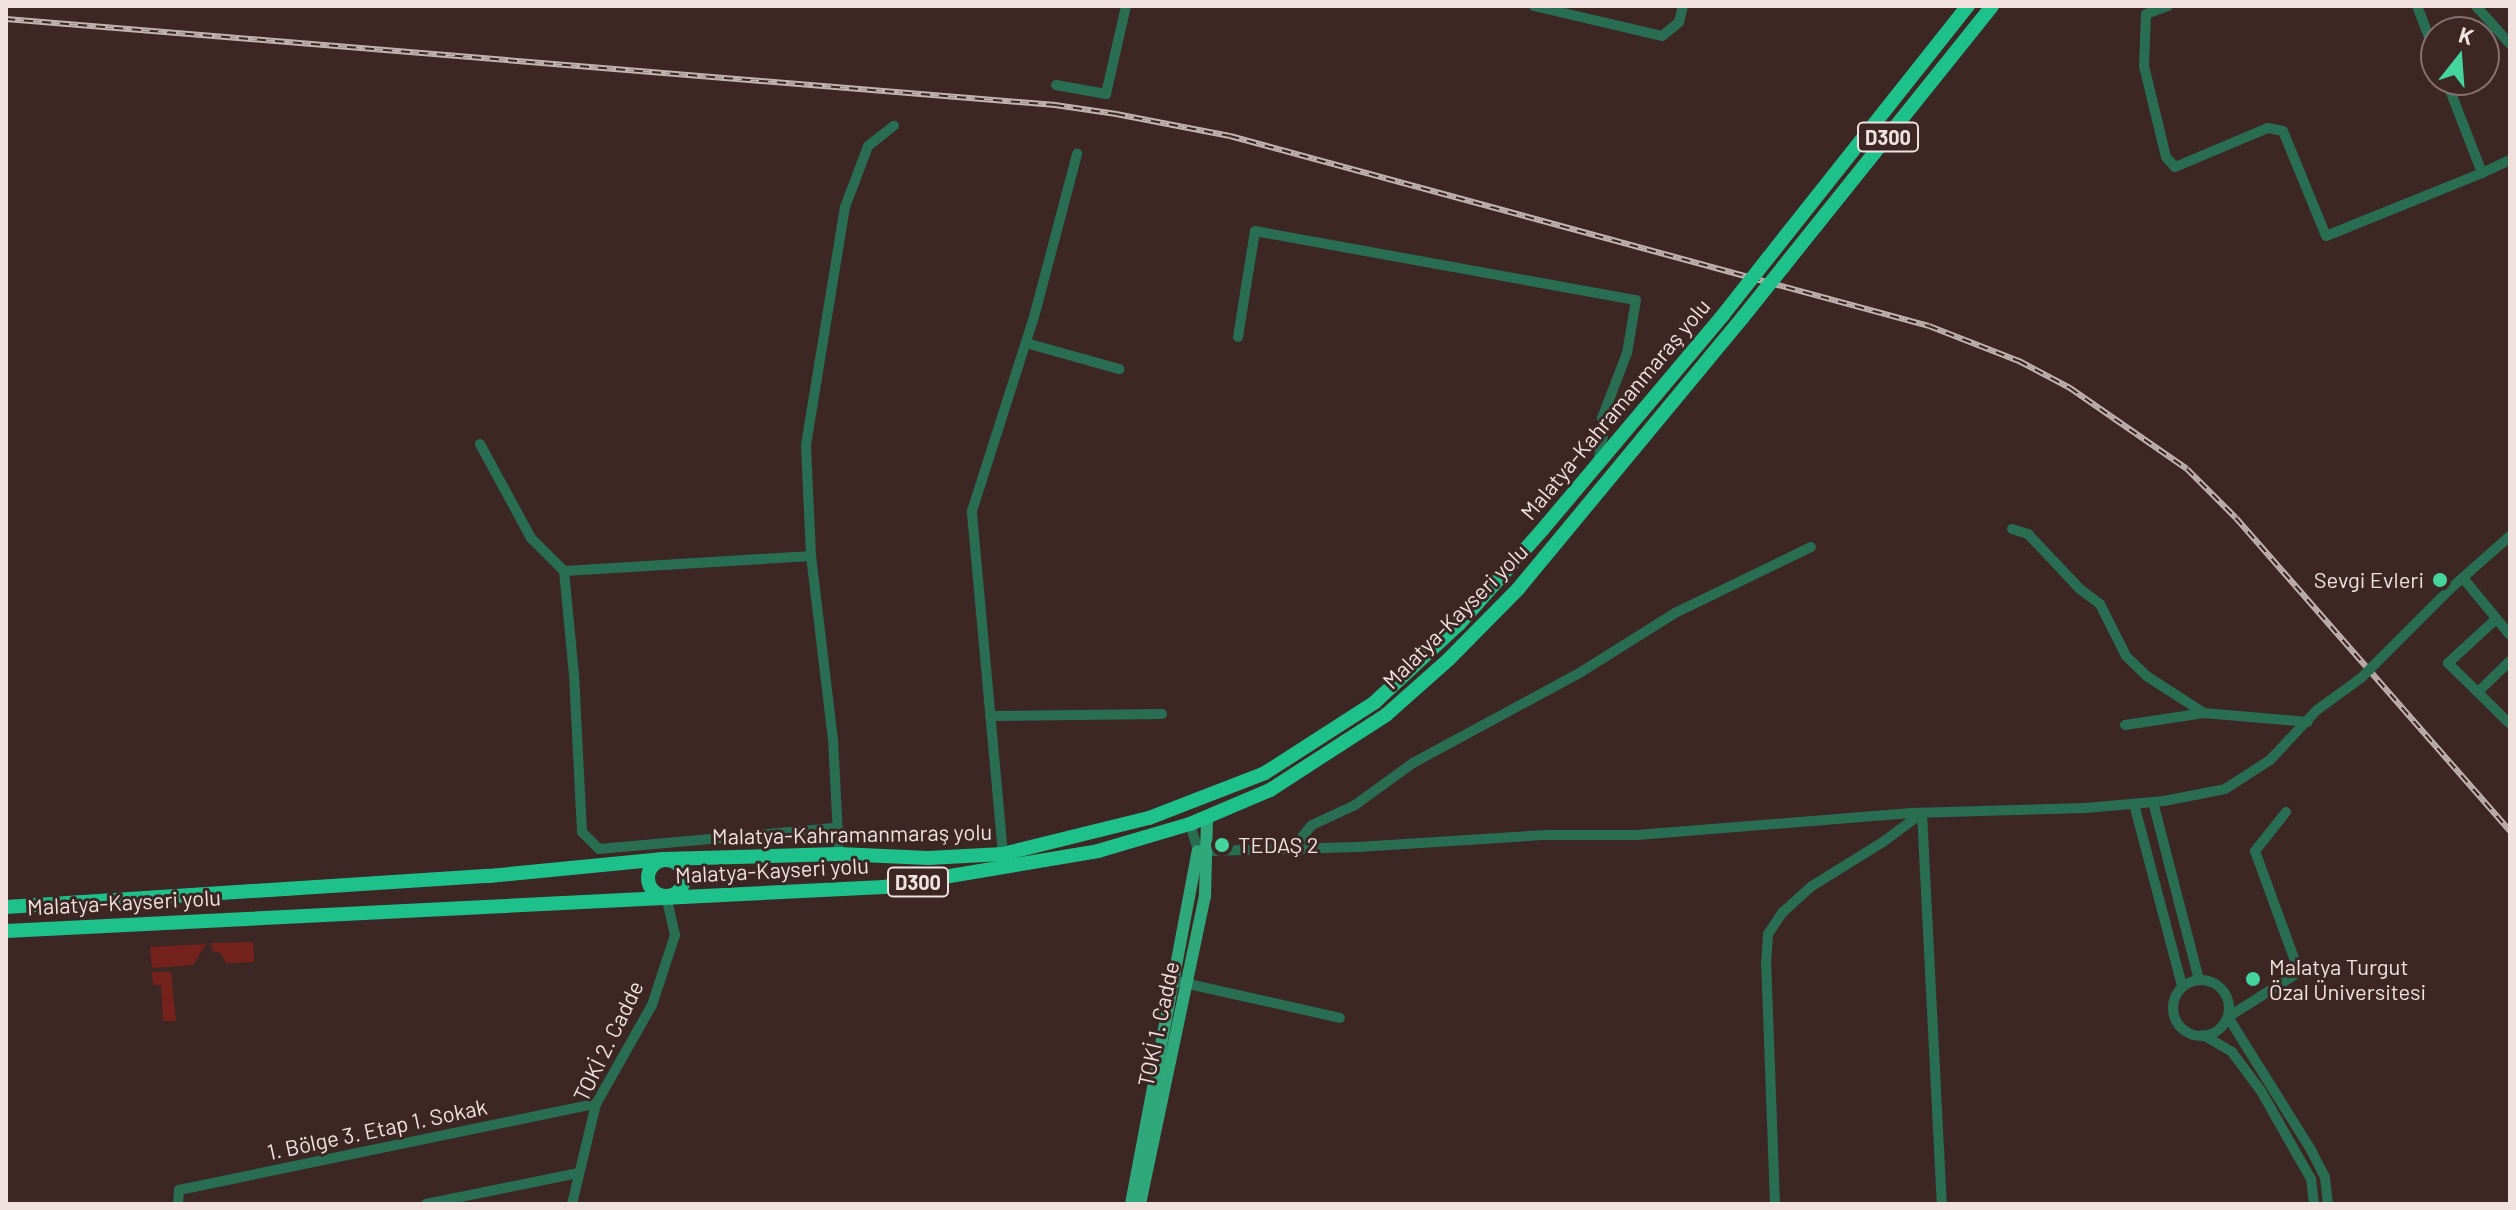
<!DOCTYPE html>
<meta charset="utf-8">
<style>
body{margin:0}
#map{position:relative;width:2516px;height:1210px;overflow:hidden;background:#3c2724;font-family:Barlow,sans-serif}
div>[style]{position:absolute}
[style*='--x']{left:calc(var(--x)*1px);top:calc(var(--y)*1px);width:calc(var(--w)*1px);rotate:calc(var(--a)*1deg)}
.green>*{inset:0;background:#76221c}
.minor>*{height:10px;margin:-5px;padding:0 5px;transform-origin:5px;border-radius:5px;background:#296e53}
.minor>.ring{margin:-5px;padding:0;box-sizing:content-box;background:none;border:10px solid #296e53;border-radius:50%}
.major>*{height:12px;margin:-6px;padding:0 6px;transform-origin:6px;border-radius:6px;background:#2fa97c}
.highway>*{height:14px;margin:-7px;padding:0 7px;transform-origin:7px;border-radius:7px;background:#1fc18b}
.highway>.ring{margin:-7px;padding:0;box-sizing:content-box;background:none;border:14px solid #1fc18b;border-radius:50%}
.rail>*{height:6px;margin-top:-3px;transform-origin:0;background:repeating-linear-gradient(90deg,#3c2724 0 9px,#c3b3b1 0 18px);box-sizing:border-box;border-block:2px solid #c3b3b1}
.minor-bridge>*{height:10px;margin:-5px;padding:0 5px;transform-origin:5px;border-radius:5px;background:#296e53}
.highway-bridge>*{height:14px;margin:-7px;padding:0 7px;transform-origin:7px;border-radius:7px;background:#1fc18b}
.dots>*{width:22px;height:22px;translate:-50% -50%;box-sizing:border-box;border:4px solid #3c2724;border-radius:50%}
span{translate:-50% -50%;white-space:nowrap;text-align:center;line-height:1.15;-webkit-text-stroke:6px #3c2724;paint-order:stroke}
.shield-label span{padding:2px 6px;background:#3c2724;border:2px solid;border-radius:6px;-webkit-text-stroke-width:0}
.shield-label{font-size:20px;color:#f0e1df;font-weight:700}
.street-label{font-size:22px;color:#f0e1df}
.poi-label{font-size:22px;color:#f0e1df}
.right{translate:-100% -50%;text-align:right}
.left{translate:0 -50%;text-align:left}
.frame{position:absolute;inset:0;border:8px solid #f0e1df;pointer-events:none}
.north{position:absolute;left:2420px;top:16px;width:80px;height:80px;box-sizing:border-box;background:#3c2724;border:2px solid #84716f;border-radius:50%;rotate:17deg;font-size:22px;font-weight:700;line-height:32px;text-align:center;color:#f0e1df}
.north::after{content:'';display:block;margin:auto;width:28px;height:36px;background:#46d49e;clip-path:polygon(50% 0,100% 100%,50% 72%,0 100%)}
</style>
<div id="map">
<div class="green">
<i style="clip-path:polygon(253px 942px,254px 962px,226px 963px,221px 953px,213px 951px,211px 943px)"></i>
<i style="clip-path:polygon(206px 944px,193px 965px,152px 968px,150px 947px)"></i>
<i style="clip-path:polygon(152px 972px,171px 972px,176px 1021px,163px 1021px,161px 985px,153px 985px)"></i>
</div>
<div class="minor">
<i style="--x:1534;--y:6;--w:131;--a:13.2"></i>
<i style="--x:1662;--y:36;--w:22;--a:-39"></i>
<i style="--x:1679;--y:22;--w:16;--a:-76"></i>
<i style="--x:2168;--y:6;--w:23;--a:160"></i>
<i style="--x:2146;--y:14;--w:52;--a:92.2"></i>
<i style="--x:2144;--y:66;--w:94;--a:76.4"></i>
<i style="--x:2166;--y:157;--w:13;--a:48"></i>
<i style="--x:2175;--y:167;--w:101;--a:-22.8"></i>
<i style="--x:2268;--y:128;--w:15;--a:11"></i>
<i style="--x:2283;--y:131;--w:113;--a:67.7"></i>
<i style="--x:2326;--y:236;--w:168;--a:-22"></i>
<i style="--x:2417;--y:6;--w:53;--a:68.8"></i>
<i style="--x:2476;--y:6;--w:51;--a:48.2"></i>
<i style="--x:2446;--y:80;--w:100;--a:68.8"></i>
<i style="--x:2482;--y:173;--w:31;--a:-25"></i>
<i style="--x:1056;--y:85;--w:51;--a:10.2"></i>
<i style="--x:1106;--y:94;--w:90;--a:-77.2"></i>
<i style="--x:1238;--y:337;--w:107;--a:-80.9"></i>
<i style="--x:1255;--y:231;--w:387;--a:10.3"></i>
<i style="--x:1636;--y:300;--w:54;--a:99.6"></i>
<i style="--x:1627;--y:353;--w:70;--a:111"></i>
<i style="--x:1602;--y:418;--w:18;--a:87"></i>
<i style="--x:1603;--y:436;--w:25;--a:101"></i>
<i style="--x:1026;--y:343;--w:97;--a:15.6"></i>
<i style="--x:480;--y:444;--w:107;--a:61.5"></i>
<i style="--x:531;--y:538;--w:47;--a:45"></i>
<i style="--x:2012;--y:529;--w:17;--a:17"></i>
<i style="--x:2028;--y:534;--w:76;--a:46.6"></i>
<i style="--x:2080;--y:589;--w:25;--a:37"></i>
<i style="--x:2100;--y:604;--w:58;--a:63.4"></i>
<i style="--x:2126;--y:656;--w:30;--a:44"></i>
<i style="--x:2148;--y:677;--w:67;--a:32.7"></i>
<i style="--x:811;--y:556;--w:247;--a:176.5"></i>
<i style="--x:564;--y:571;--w:103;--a:84.5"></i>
<i style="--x:574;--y:674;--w:158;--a:87.1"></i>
<i style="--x:582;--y:832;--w:24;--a:45"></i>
<i style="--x:599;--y:849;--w:238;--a:-5.1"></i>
<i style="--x:2463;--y:578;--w:74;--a:50.5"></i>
<i style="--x:2495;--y:620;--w:64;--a:137.5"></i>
<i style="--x:2448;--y:663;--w:87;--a:44.5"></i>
<i style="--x:2376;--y:663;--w:105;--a:-45"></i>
<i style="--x:2450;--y:589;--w:80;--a:-41.5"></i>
<i style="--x:2478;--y:692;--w:45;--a:-44.1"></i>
<i style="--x:990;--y:716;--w:172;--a:-0.7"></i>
<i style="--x:2125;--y:725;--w:80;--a:-8.6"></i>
<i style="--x:2204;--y:713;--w:104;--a:4.9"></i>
<i style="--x:2153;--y:802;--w:184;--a:75.5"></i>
<i style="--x:2134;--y:804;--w:188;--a:75.2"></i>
<i style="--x:2286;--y:812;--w:50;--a:128.5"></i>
<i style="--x:2255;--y:851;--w:129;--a:70"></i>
<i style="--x:2299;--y:972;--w:84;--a:147.6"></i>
<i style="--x:2228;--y:1017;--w:157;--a:58"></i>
<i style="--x:2311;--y:1150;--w:30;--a:63"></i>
<i style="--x:2325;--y:1177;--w:27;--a:84"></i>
<i style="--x:1922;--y:813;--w:392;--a:87.1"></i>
<i style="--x:1190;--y:824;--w:28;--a:73"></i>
<i style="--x:1198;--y:851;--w:10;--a:0"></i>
<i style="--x:1208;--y:851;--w:150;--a:-1.5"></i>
<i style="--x:1358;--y:847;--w:188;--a:-3.7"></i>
<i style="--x:1546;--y:835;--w:91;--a:0"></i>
<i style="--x:1637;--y:835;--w:275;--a:-4.6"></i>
<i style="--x:1911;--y:813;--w:175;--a:-1.6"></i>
<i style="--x:2086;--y:808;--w:78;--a:-5.1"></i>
<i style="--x:2164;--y:801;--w:62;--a:-11.1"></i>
<i style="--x:2225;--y:789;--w:54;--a:-32.8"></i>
<i style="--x:2270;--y:760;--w:69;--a:-46.8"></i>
<i style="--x:2317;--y:710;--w:54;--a:-36"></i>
<i style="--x:1294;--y:847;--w:28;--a:-51"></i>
<i style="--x:1312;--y:825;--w:47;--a:-24.9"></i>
<i style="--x:1355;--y:805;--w:72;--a:-35.9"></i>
<i style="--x:1413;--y:763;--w:191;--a:-28.4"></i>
<i style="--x:1581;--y:672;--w:111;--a:-32.1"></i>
<i style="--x:1675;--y:613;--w:151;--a:-25.9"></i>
<i style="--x:839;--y:854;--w:114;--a:-93"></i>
<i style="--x:833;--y:740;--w:185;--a:-96.8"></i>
<i style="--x:811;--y:556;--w:111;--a:-92.6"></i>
<i style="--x:806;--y:445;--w:241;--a:-80.7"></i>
<i style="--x:845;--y:207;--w:65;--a:-69.3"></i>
<i style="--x:868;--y:146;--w:33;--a:-38"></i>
<i style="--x:1003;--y:854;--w:344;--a:-95.2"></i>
<i style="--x:972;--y:511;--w:204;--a:-72.3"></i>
<i style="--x:1034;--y:317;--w:169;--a:-75.2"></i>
<i class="ring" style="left:2173px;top:980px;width:46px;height:46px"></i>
<i style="--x:1175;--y:981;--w:169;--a:12.6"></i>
<i style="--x:2203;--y:1035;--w:34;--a:30"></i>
<i style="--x:2232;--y:1052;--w:49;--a:53.4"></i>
<i style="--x:2261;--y:1091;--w:101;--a:60.4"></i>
<i style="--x:2311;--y:1179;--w:25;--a:83"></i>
<i style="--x:178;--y:1204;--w:14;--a:-86"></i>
<i style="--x:179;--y:1190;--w:426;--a:-11.7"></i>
<i style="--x:426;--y:1204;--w:156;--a:-11.5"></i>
<i style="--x:572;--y:1204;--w:103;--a:-76.5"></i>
<i style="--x:596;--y:1104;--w:114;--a:-60.5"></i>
<i style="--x:652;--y:1005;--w:74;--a:-71.8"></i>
<i style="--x:675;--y:935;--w:39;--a:-103"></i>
<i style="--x:1775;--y:1204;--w:240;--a:-92.1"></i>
<i style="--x:1766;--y:964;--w:30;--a:-86"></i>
<i style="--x:1768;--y:934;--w:27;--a:-56"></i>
<i style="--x:1783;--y:912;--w:39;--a:-42"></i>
<i style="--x:1812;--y:886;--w:84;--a:-31.8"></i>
<i style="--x:1883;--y:842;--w:49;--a:-36.6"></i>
</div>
<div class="major">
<i style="--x:1131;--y:1204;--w:359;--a:-79.3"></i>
<i style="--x:1140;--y:1204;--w:315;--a:-78.1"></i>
<i style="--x:1205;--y:896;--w:79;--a:-88.5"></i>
</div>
<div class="highway">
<i style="--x:1768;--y:258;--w:322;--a:-51.6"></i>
<i style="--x:1783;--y:267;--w:334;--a:-51.3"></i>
<i class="ring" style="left:648px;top:860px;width:22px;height:22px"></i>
<i style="--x:6;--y:907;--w:484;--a:-3.7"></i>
<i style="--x:489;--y:876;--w:175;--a:-5.6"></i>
<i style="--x:663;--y:859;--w:176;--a:-1.6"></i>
<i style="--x:839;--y:854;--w:89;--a:2.6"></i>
<i style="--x:928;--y:858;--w:75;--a:-3.1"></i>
<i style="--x:1003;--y:854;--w:150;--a:-13.9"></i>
<i style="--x:1149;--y:818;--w:124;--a:-21.2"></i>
<i style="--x:1265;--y:773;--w:131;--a:-32.8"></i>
<i style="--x:1375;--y:702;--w:115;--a:-42.9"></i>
<i style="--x:1459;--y:624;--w:127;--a:-48.5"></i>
<i style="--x:1543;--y:529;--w:280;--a:-49.9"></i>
<i style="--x:6;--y:931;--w:879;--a:-2.87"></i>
<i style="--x:884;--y:887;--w:217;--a:-9.5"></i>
<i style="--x:1098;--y:851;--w:96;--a:-16.4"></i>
<i style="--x:1190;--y:824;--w:87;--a:-23"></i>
<i style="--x:1270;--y:790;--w:138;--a:-32.9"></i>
<i style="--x:1386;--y:715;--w:84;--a:-41.6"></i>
<i style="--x:1449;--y:659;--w:98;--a:-45.4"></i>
<i style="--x:1518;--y:589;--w:353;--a:-50.4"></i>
</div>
<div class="rail">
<i style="--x:6;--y:19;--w:1053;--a:4.69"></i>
<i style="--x:1055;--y:105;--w:62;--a:8.4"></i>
<i style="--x:1116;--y:114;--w:116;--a:10.9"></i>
<i style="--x:1230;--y:136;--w:724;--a:15.21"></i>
<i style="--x:1929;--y:326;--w:97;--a:21.3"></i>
<i style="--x:2019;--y:361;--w:58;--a:27.9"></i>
<i style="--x:2070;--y:388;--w:142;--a:34.7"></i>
<i style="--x:2187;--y:469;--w:69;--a:45"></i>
<i style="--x:2236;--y:518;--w:416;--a:48.8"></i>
</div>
<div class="minor-bridge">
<i style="--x:2361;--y:678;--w:21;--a:-45"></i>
</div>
<div class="highway-bridge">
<i style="--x:1723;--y:315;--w:73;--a:-51.7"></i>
<i style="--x:1743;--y:317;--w:64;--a:-51.3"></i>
</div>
<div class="dots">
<i style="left:2440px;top:580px;background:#46d49e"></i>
<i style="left:1222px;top:845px;background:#46d49e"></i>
<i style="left:2253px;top:979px;background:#46d49e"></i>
</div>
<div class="shield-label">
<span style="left:1888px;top:137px">D300</span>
<span style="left:918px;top:882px">D300</span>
</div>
<div class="street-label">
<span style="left:1615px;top:409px;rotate:-50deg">Malatya-Kahramanmaraş yolu</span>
<span style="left:1455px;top:616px;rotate:-45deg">Malatya-Kayseri yolu</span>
<span style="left:852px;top:834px;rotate:-1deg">Malatya-Kahramanmaraş yolu</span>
<span style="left:772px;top:870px;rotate:-3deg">Malatya-Kayseri yolu</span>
<span style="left:124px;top:902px;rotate:-3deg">Malatya-Kayseri yolu</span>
<span style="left:1158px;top:1024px;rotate:-78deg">TOKİ 1. Cadde</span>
<span style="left:608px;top:1041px;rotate:-64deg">TOKİ 2. Cadde</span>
<span style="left:377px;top:1129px;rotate:-12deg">1. Bölge 3. Etap 1. Sokak</span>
</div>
<div class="poi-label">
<span class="right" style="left:2424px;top:580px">Sevgi Evleri</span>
<span class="left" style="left:1238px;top:845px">TEDAŞ 2</span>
<span class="left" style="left:2269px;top:979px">Malatya Turgut<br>Özal Üniversitesi</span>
</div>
<div class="frame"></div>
<div class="north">K</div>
</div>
